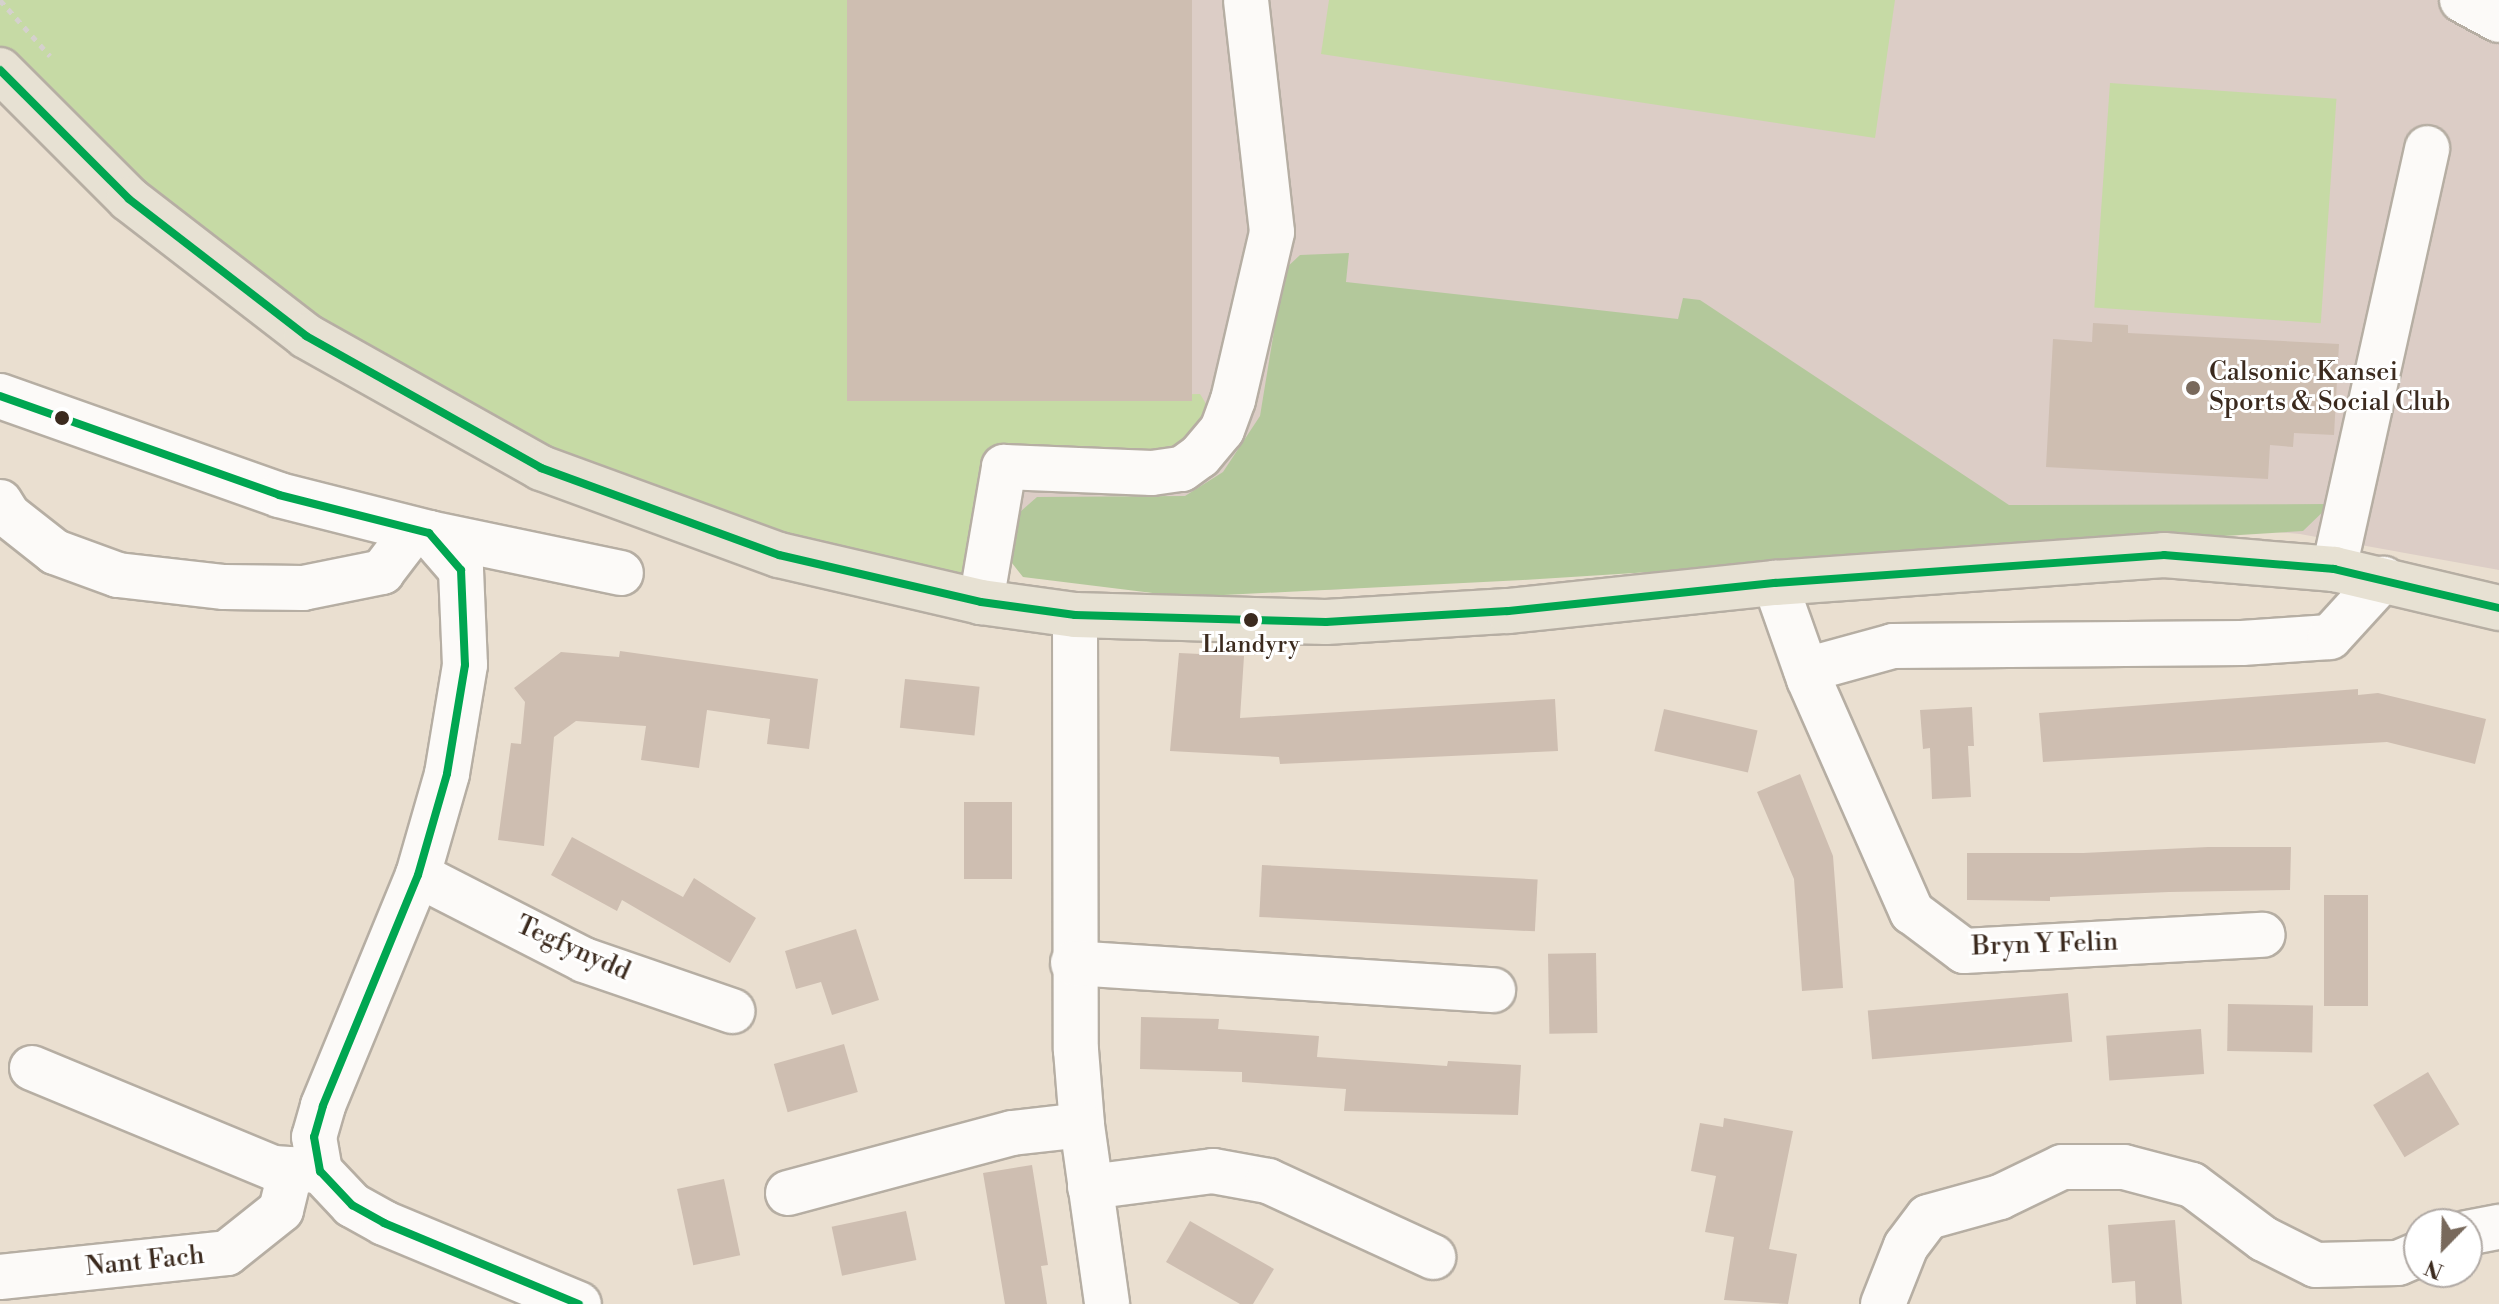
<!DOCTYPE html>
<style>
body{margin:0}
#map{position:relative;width:2499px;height:1304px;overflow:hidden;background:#eadfd0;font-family:"Libre Bodoni",serif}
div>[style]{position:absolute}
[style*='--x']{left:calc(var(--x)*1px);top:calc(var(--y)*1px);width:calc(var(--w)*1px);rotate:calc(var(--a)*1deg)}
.industrial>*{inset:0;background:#dccdc6}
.green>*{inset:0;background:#c6daa5;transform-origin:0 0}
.forest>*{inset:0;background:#b3c89b}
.building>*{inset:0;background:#cebeb1;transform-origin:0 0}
.path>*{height:5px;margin-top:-2.5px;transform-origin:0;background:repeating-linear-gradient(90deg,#d5d1cd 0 6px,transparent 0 12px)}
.roads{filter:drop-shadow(2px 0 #b6aea3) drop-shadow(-2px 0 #b6aea3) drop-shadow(0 2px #b6aea3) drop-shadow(0 -2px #b6aea3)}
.minor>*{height:44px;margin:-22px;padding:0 22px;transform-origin:22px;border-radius:22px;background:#fcfaf8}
.major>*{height:44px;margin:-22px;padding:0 22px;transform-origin:22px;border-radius:22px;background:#e7e1d3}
.bus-1>*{height:8px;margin:-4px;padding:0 4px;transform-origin:4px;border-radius:4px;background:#00a651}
.dots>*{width:22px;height:22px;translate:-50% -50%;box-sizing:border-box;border:4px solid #fff;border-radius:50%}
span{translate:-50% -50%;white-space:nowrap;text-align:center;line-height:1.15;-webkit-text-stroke:6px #fff;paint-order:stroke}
.bus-label{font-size:24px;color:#3b2a1e}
.poi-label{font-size:26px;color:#3b2a1e}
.left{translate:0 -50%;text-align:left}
.street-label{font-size:26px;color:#3b2a1e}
.north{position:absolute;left:2403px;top:1208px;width:80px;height:80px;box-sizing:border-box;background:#fff;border:2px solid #b1aaa5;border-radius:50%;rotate:203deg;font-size:22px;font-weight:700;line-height:32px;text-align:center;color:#3b2a1e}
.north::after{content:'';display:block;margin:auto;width:28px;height:36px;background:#78695c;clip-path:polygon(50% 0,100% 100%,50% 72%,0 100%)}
</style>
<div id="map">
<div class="industrial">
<i style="clip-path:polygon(809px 0,2499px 0,2499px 570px,2300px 534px,2216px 527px,1330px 590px,1242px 587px,842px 495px)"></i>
</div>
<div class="green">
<i style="clip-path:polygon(0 0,847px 0,856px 401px,1200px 394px,1222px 430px,1200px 456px,1004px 467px,981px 602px,779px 555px,306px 336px,0 70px)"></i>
<i style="clip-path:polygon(1329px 0,1895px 0,1875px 138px,1321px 54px)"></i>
<i style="left:2110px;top:83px;width:227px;height:225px;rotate:4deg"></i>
</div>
<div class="forest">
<i style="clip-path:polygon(1349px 253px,1346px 282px,1678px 319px,1683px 298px,1700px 300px,2009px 505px,2331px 504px,2303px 531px,1523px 580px,1185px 597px,1023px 577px,1008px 558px,1012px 519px,1037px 497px,1185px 496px,1223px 472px,1260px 416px,1284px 270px,1300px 255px)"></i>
</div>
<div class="building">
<i style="left:847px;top:0;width:345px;height:401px"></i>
<i style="clip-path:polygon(2093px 323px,2128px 325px,2128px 333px,2339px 344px,2334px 435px,2294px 433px,2293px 447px,2270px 445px,2268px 479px,2046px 467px,2053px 339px,2092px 342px)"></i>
<i style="clip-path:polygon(620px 651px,818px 679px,809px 749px,767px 744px,770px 719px,707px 710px,699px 768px,641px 760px,646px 726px,576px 721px,554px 737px,544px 846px,498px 840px,511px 743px,521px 744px,525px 702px,514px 688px,561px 652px,619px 657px)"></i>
<i style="clip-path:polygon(1179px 653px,1244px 656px,1240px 718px,1555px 699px,1558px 751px,1280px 764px,1279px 757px,1170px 751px)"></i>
<i style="left:905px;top:679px;width:75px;height:49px;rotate:6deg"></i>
<i style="clip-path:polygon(2358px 689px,2358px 695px,2378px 693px,2486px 719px,2475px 764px,2387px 742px,2043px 762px,2039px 713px)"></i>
<i style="clip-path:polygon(1972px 707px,1974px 746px,1968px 746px,1971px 797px,1932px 799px,1930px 748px,1923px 749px,1920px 710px)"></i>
<i style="left:1664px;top:709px;width:96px;height:43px;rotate:13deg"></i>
<i style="clip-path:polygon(1800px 774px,1833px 856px,1843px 988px,1802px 991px,1794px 879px,1757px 792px)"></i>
<i style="left:964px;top:802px;width:48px;height:77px"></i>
<i style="clip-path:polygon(572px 837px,683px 897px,694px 878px,756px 918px,730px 963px,622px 900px,617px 911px,551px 875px)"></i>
<i style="clip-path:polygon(2208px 847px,2291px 847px,2290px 890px,2169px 892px,2050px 897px,2050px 901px,1967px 900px,1967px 853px,2083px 853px)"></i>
<i style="left:1262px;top:865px;width:276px;height:52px;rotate:3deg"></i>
<i style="left:2324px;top:895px;width:44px;height:111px"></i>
<i style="clip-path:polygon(856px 929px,879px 1000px,832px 1015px,821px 982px,796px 989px,785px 951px)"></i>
<i style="left:1596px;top:953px;width:80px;height:48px;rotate:89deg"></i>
<i style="left:2068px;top:993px;width:49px;height:201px;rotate:85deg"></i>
<i style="left:2228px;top:1004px;width:85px;height:47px;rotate:1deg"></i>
<i style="clip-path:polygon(1141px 1017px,1219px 1019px,1218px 1029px,1319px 1036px,1317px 1057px,1447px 1066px,1448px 1061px,1521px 1065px,1518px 1115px,1344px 1111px,1346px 1089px,1242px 1082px,1242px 1072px,1140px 1069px)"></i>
<i style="left:2201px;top:1029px;width:45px;height:95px;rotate:86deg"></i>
<i style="left:844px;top:1044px;width:50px;height:73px;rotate:74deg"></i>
<i style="left:2428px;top:1072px;width:61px;height:64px;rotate:59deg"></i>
<i style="clip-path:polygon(1724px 1118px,1793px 1131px,1769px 1249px,1797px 1254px,1788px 1304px,1724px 1300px,1734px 1237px,1705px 1232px,1716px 1176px,1691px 1171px,1700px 1123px,1723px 1127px)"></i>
<i style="clip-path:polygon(1032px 1165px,1048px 1265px,1041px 1266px,1047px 1304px,1005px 1304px,983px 1173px)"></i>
<i style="left:724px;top:1179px;width:78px;height:48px;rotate:78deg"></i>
<i style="left:906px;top:1211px;width:50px;height:76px;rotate:78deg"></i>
<i style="clip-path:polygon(2175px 1220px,2182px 1304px,2136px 1304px,2135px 1281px,2112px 1283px,2108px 1225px)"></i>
<i style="clip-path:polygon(1190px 1221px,1274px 1269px,1253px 1304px,1240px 1304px,1166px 1262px)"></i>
</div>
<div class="path">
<i style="--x:0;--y:0;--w:75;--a:48.2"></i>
</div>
<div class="roads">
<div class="minor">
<i style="--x:2462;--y:0;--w:42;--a:28.4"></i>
<i style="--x:0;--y:396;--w:296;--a:19.5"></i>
<i style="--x:279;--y:495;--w:155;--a:14.2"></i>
<i style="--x:429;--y:533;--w:196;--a:11.8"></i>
<i style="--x:0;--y:502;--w:15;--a:58"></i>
<i style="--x:8;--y:515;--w:60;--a:38.2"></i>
<i style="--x:55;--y:552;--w:67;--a:20.1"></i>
<i style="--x:118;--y:575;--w:107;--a:6.5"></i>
<i style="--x:224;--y:587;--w:79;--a:0.7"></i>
<i style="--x:303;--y:588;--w:81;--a:-11.4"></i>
<i style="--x:382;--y:572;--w:53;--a:-52.7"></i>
<i style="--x:429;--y:533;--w:49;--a:49.1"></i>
<i style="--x:461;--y:570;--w:95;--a:87.6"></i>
<i style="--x:465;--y:665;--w:110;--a:99.4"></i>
<i style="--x:447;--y:774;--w:105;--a:106"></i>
<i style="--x:418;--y:875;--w:250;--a:112.4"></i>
<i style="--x:323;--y:1106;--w:32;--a:106"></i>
<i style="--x:314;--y:1137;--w:35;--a:80"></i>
<i style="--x:320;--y:1171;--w:47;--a:46.7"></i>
<i style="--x:352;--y:1205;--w:37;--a:29"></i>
<i style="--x:384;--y:1223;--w:211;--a:22.6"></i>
<i style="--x:2334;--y:569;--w:431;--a:-77.5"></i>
<i style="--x:1775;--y:583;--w:102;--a:70.5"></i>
<i style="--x:1809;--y:679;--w:255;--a:66.2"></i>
<i style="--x:1912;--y:912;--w:65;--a:36.9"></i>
<i style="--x:1964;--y:951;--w:299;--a:-3.1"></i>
<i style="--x:981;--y:602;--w:137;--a:-80.3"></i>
<i style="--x:1004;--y:467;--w:148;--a:2.3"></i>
<i style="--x:1152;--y:473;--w:30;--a:-8"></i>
<i style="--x:1182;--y:469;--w:22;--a:-36"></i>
<i style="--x:1200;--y:456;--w:34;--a:-50"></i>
<i style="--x:1222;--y:430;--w:32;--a:-70"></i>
<i style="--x:1233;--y:400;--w:172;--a:-76.9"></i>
<i style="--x:1272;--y:232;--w:233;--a:-96.4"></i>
<i style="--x:1075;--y:615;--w:435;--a:89.9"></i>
<i style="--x:1076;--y:1050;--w:75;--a:85.4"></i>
<i style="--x:1082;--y:1125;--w:181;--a:82"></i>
<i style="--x:1806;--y:670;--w:90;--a:-15.4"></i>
<i style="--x:1893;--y:646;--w:349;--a:-0.5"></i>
<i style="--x:2242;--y:643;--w:88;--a:-3.9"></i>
<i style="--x:2330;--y:637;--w:79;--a:-47.6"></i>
<i style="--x:418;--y:875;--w:186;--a:27.1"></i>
<i style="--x:584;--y:960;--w:157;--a:19"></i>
<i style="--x:1073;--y:963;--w:421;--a:3.7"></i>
<i style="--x:32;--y:1068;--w:262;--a:22.5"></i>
<i style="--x:274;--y:1168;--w:44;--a:3.9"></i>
<i style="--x:1090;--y:1187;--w:124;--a:-7.4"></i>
<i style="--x:1213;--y:1171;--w:56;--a:10.3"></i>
<i style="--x:1268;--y:1181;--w:182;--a:24.7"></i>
<i style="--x:788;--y:1193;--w:232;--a:-15"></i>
<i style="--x:1012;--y:1133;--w:70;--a:-6.5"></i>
<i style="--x:2467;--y:1233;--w:33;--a:-11"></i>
<i style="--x:0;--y:1277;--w:228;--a:-6"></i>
<i style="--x:227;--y:1253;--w:69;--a:-38.5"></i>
<i style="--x:281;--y:1210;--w:42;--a:-76.3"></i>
<i style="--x:1883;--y:1304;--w:62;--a:-68.4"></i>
<i style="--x:1906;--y:1246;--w:36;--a:-53"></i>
<i style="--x:1928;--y:1217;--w:75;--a:-15.5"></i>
<i style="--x:2000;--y:1197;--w:69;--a:-25.8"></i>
<i style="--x:2062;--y:1167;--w:62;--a:0"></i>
<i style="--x:2124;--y:1167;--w:70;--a:14.8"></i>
<i style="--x:2192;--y:1185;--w:90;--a:36.9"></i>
<i style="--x:2264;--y:1239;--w:58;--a:26.6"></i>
<i style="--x:2316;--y:1265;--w:82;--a:-1.4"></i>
<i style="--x:2398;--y:1263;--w:23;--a:-23"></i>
</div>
<div class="major">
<i style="--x:0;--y:70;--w:182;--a:45"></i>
<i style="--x:129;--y:199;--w:224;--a:37.7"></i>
<i style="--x:306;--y:336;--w:270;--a:29.3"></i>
<i style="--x:541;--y:468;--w:253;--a:20.1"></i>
<i style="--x:779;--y:555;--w:207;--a:13.1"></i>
<i style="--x:981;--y:602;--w:95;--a:7.9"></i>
<i style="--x:1075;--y:615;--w:251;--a:1.6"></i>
<i style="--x:1326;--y:622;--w:182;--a:-3.5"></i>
<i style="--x:1508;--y:611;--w:268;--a:-6"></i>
<i style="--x:1775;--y:583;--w:390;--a:-4.1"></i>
<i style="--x:2164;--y:555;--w:171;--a:4.7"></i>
<i style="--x:2334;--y:569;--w:170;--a:13.3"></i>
</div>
</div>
<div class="bus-1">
<i style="--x:0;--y:70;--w:182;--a:45"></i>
<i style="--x:129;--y:199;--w:224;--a:37.7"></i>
<i style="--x:306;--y:336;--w:270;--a:29.3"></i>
<i style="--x:541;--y:468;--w:253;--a:20.1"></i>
<i style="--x:779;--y:555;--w:207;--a:13.1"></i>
<i style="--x:981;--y:602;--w:95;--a:7.9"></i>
<i style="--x:1075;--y:615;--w:251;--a:1.6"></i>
<i style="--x:1326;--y:622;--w:182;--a:-3.5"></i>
<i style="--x:1508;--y:611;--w:268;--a:-6"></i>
<i style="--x:1775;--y:583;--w:390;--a:-4.1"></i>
<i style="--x:2164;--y:555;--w:171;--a:4.7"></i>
<i style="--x:2334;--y:569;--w:170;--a:13.3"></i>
<i style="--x:0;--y:396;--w:296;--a:19.5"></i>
<i style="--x:279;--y:495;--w:155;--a:14.2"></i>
<i style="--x:429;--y:533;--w:49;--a:49.1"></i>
<i style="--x:461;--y:570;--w:95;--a:87.6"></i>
<i style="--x:465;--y:665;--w:110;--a:99.4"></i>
<i style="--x:447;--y:774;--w:105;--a:106"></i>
<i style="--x:418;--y:875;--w:250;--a:112.4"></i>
<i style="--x:323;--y:1106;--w:32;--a:106"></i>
<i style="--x:314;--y:1137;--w:35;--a:80"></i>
<i style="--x:320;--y:1171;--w:47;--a:46.7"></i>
<i style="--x:352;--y:1205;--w:37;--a:29"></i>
<i style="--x:384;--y:1223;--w:211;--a:22.6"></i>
</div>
<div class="dots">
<i style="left:2193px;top:388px;background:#78695c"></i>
<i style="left:62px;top:418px;background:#3b2a1e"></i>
<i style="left:1251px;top:620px;background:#3b2a1e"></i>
</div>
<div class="bus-label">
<span style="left:1251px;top:646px">Llandyry</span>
</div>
<div class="poi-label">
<span class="left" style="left:2209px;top:388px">Calsonic Kansei<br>Sports &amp; Social Club</span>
</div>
<div class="street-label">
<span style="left:2045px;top:945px;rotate:-2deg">Bryn Y Felin</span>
<span style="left:573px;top:949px;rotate:24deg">Tegfynydd</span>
<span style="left:145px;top:1262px;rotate:-6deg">Nant Fach</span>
</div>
<div class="north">N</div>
</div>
